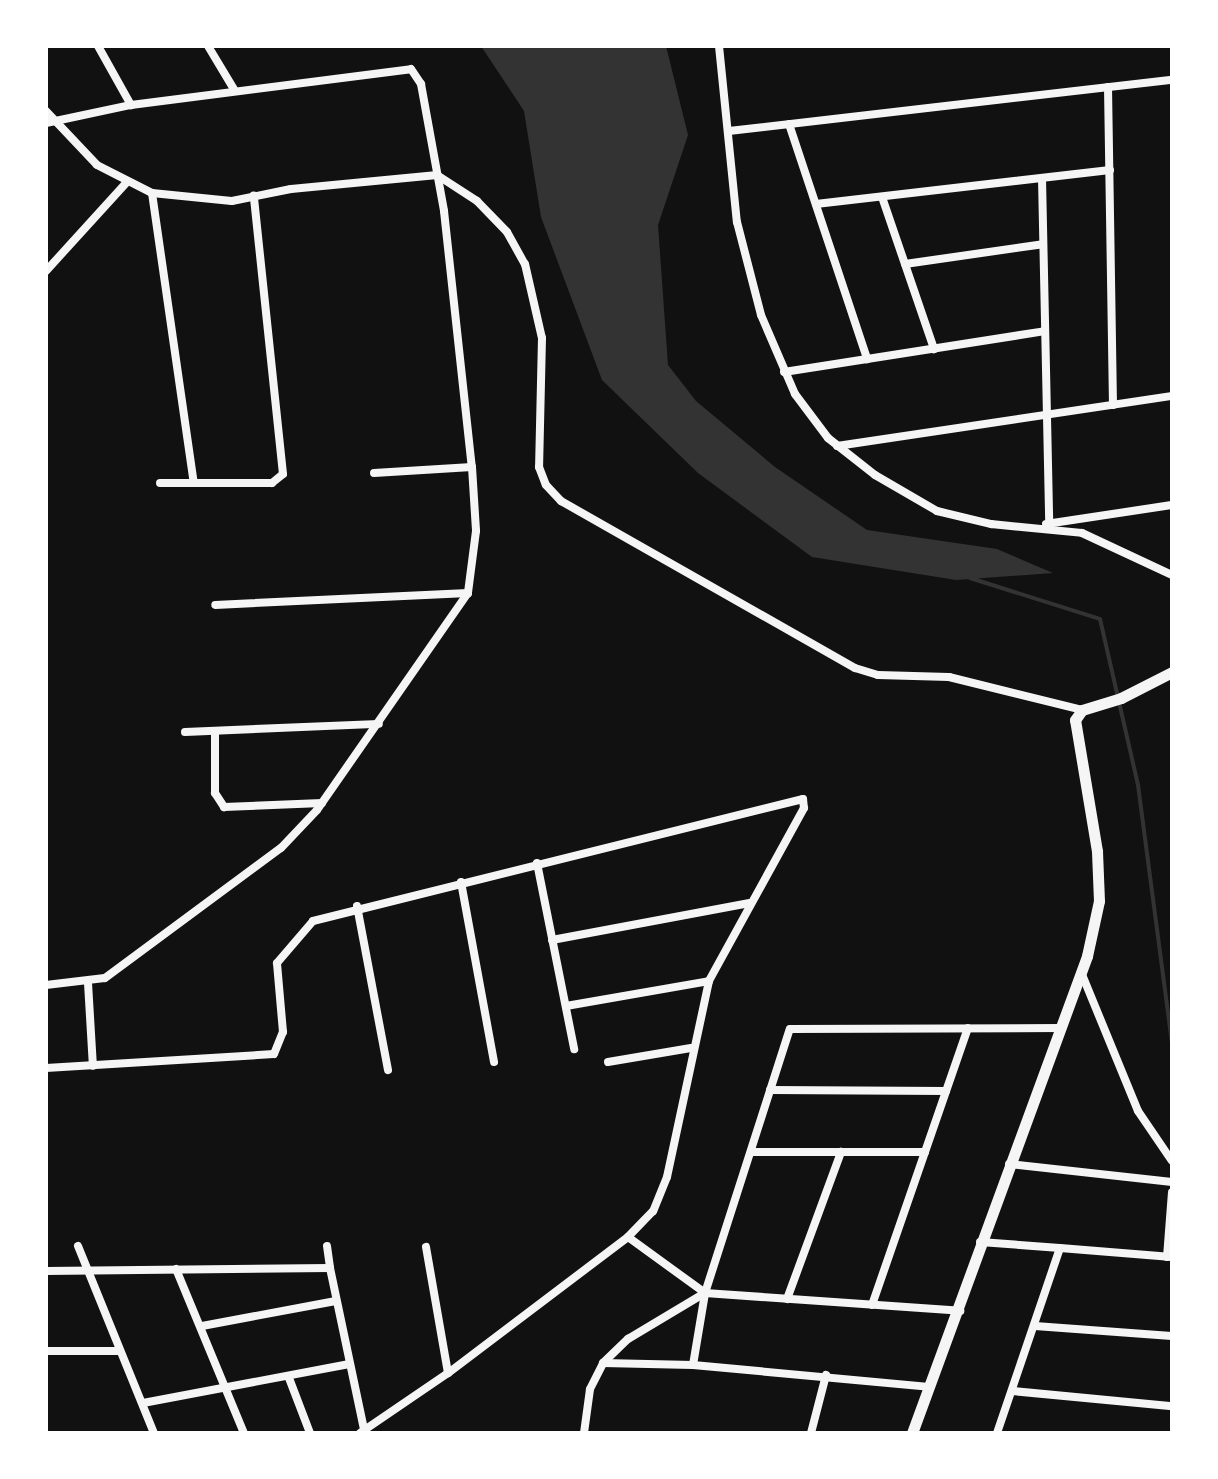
<!DOCTYPE html>
<style>
body{margin:0}
#map{position:relative;width:1218px;height:1479px;overflow:hidden;background:#111;font-family:"Fira Sans",sans-serif}
div>[style]{position:absolute}
[style*='--x']{left:calc(var(--x)*1px);top:calc(var(--y)*1px);width:calc(var(--w)*1px);rotate:calc(var(--a)*1deg)}
.water>*{inset:0;background:#333}
.stream>*{height:4px;margin:-2px;padding:0 2px;transform-origin:2px;border-radius:2px;background:#333}
.minor>*{height:8px;margin:-4px;padding:0 4px;transform-origin:4px;border-radius:4px;background:#f5f5f5}
.tertiary>*{height:11px;margin:-5.5px;padding:0 5.5px;transform-origin:5.5px;border-radius:5.5px;background:#f5f5f5}
span{translate:-50% -50%;white-space:nowrap;text-align:center;line-height:1.15;-webkit-text-stroke:6px #fff;paint-order:stroke}
.frame{position:absolute;inset:0;border:48px solid #fff;pointer-events:none}
</style>
<div id="map">
<div class="water">
<i style="clip-path:polygon(481px 46px,666px 46px,688px 135px,658px 225px,668px 365px,696px 401px,775px 467px,867px 530px,997px 549px,1053px 573px,956px 580px,812px 557px,698px 473px,602px 380px,541px 217px,524px 111px)"></i>
</div>
<div class="stream">
<i style="--x:970;--y:578;--w:136;--a:17.5"></i>
<i style="--x:1100;--y:619;--w:170;--a:77.1"></i>
<i style="--x:1138;--y:785;--w:259;--a:82.5"></i>
</div>
<div class="minor">
<i style="--x:98;--y:46;--w:68;--a:60.8"></i>
<i style="--x:208;--y:46;--w:52;--a:59"></i>
<i style="--x:719;--y:46;--w:177;--a:84.2"></i>
<i style="--x:737;--y:222;--w:96;--a:75.5"></i>
<i style="--x:761;--y:315;--w:86;--a:66.7"></i>
<i style="--x:795;--y:394;--w:55;--a:53.1"></i>
<i style="--x:828;--y:438;--w:60;--a:38.2"></i>
<i style="--x:875;--y:475;--w:72;--a:30.1"></i>
<i style="--x:937;--y:511;--w:56;--a:13.5"></i>
<i style="--x:991;--y:524;--w:91;--a:5.6"></i>
<i style="--x:1082;--y:533;--w:99;--a:25"></i>
<i style="--x:1108;--y:87;--w:318;--a:89.1"></i>
<i style="--x:46;--y:111;--w:74;--a:46.6"></i>
<i style="--x:97;--y:165;--w:62;--a:27"></i>
<i style="--x:152;--y:193;--w:80;--a:5.7"></i>
<i style="--x:232;--y:201;--w:60;--a:-11.5"></i>
<i style="--x:291;--y:189;--w:147;--a:-5.5"></i>
<i style="--x:437;--y:175;--w:48;--a:33"></i>
<i style="--x:477;--y:201;--w:43;--a:45.9"></i>
<i style="--x:507;--y:232;--w:37;--a:61"></i>
<i style="--x:525;--y:264;--w:76;--a:77.1"></i>
<i style="--x:542;--y:338;--w:129;--a:91.3"></i>
<i style="--x:539;--y:467;--w:19;--a:69"></i>
<i style="--x:546;--y:485;--w:22;--a:47"></i>
<i style="--x:561;--y:501;--w:338;--a:29.6"></i>
<i style="--x:855;--y:668;--w:24;--a:17"></i>
<i style="--x:878;--y:675;--w:71;--a:1.6"></i>
<i style="--x:949;--y:677;--w:137;--a:13.9"></i>
<i style="--x:46;--y:123;--w:87;--a:-12"></i>
<i style="--x:131;--y:105;--w:282;--a:-7.3"></i>
<i style="--x:411;--y:69;--w:18;--a:56"></i>
<i style="--x:421;--y:84;--w:129;--a:79.7"></i>
<i style="--x:444;--y:211;--w:258;--a:83.8"></i>
<i style="--x:472;--y:467;--w:64;--a:86.4"></i>
<i style="--x:476;--y:531;--w:63;--a:97.4"></i>
<i style="--x:789;--y:124;--w:248;--a:71.6"></i>
<i style="--x:729;--y:131;--w:446;--a:-6.6"></i>
<i style="--x:1042;--y:178;--w:346;--a:88.8"></i>
<i style="--x:152;--y:193;--w:293;--a:81.8"></i>
<i style="--x:194;--y:483;--w:78;--a:0"></i>
<i style="--x:272;--y:483;--w:14;--a:-39"></i>
<i style="--x:283;--y:474;--w:280;--a:-96"></i>
<i style="--x:882;--y:197;--w:161;--a:71.1"></i>
<i style="--x:816;--y:204;--w:296;--a:-6.6"></i>
<i style="--x:905;--y:264;--w:139;--a:-8.2"></i>
<i style="--x:46;--y:271;--w:120;--a:-47.7"></i>
<i style="--x:784;--y:372;--w:264;--a:-8.9"></i>
<i style="--x:837;--y:446;--w:339;--a:-8.5"></i>
<i style="--x:374;--y:473;--w:98;--a:-3.5"></i>
<i style="--x:160;--y:483;--w:34;--a:0"></i>
<i style="--x:1046;--y:524;--w:127;--a:-8.6"></i>
<i style="--x:215;--y:731;--w:62;--a:90"></i>
<i style="--x:215;--y:793;--w:17;--a:57"></i>
<i style="--x:224;--y:807;--w:98;--a:-2.3"></i>
<i style="--x:185;--y:732;--w:194;--a:-2.4"></i>
<i style="--x:537;--y:863;--w:190;--a:78.7"></i>
<i style="--x:461;--y:882;--w:183;--a:79.6"></i>
<i style="--x:357;--y:906;--w:167;--a:79.3"></i>
<i style="--x:552;--y:940;--w:201;--a:-10.6"></i>
<i style="--x:1081;--y:972;--w:150;--a:67.7"></i>
<i style="--x:1138;--y:1111;--w:60;--a:55.8"></i>
<i style="--x:88;--y:983;--w:83;--a:86.6"></i>
<i style="--x:46;--y:985;--w:59;--a:-6.8"></i>
<i style="--x:105;--y:978;--w:219;--a:-36.5"></i>
<i style="--x:281;--y:848;--w:52;--a:-46.5"></i>
<i style="--x:317;--y:810;--w:264;--a:-55.2"></i>
<i style="--x:468;--y:593;--w:253;--a:177.3"></i>
<i style="--x:566;--y:1006;--w:145;--a:-9.9"></i>
<i style="--x:608;--y:1062;--w:84;--a:-9.6"></i>
<i style="--x:46;--y:1068;--w:228;--a:-3.5"></i>
<i style="--x:274;--y:1054;--w:24;--a:-68"></i>
<i style="--x:283;--y:1032;--w:69;--a:-95"></i>
<i style="--x:277;--y:963;--w:55;--a:-49.4"></i>
<i style="--x:313;--y:921;--w:505;--a:-13.98"></i>
<i style="--x:803;--y:799;--w:9;--a:84"></i>
<i style="--x:804;--y:808;--w:197;--a:118.8"></i>
<i style="--x:709;--y:981;--w:200;--a:102.1"></i>
<i style="--x:667;--y:1177;--w:37;--a:112"></i>
<i style="--x:653;--y:1211;--w:36;--a:134"></i>
<i style="--x:628;--y:1237;--w:226;--a:142.9"></i>
<i style="--x:770;--y:1090;--w:176;--a:0.3"></i>
<i style="--x:751;--y:1152;--w:174;--a:0"></i>
<i style="--x:1009;--y:1164;--w:164;--a:6.3"></i>
<i style="--x:628;--y:1237;--w:95;--a:36"></i>
<i style="--x:980;--y:1242;--w:80;--a:4.3"></i>
<i style="--x:78;--y:1246;--w:202;--a:67.9"></i>
<i style="--x:327;--y:1246;--w:22;--a:82"></i>
<i style="--x:1167;--y:1257;--w:65;--a:-85.6"></i>
<i style="--x:176;--y:1269;--w:178;--a:67.5"></i>
<i style="--x:46;--y:1271;--w:284;--a:-0.6"></i>
<i style="--x:330;--y:1268;--w:166;--a:78.1"></i>
<i style="--x:787;--y:1299;--w:157;--a:-69.8"></i>
<i style="--x:872;--y:1305;--w:293;--a:-70.9"></i>
<i style="--x:202;--y:1326;--w:136;--a:-10.6"></i>
<i style="--x:1035;--y:1326;--w:137;--a:4.2"></i>
<i style="--x:46;--y:1351;--w:73;--a:0"></i>
<i style="--x:603;--y:1363;--w:90;--a:1.3"></i>
<i style="--x:693;--y:1365;--w:237;--a:5.3"></i>
<i style="--x:693;--y:1365;--w:73;--a:-80.5"></i>
<i style="--x:705;--y:1293;--w:277;--a:-72.2"></i>
<i style="--x:790;--y:1029;--w:271;--a:-0.2"></i>
<i style="--x:289;--y:1378;--w:59;--a:69.1"></i>
<i style="--x:1012;--y:1391;--w:161;--a:5.4"></i>
<i style="--x:143;--y:1403;--w:210;--a:-10.7"></i>
<i style="--x:360;--y:1433;--w:107;--a:-34.3"></i>
<i style="--x:448;--y:1373;--w:128;--a:-99.9"></i>
<i style="--x:584;--y:1433;--w:44;--a:-82.2"></i>
<i style="--x:590;--y:1389;--w:29;--a:-63"></i>
<i style="--x:603;--y:1363;--w:35;--a:-44"></i>
<i style="--x:628;--y:1339;--w:90;--a:-30.9"></i>
<i style="--x:705;--y:1293;--w:256;--a:4"></i>
<i style="--x:811;--y:1433;--w:60;--a:-75.5"></i>
<i style="--x:997;--y:1433;--w:195;--a:-71.2"></i>
<i style="--x:1060;--y:1248;--w:112;--a:4.6"></i>
</div>
<div class="tertiary">
<i style="--x:912;--y:1433;--w:508;--a:-69.85"></i>
<i style="--x:1087;--y:956;--w:56;--a:-77.7"></i>
<i style="--x:1099;--y:901;--w:50;--a:-92.3"></i>
<i style="--x:1097;--y:851;--w:133;--a:-99.5"></i>
<i style="--x:1075;--y:720;--w:12;--a:-55"></i>
<i style="--x:1082;--y:710;--w:41;--a:-17.1"></i>
<i style="--x:1121;--y:698;--w:57;--a:-27"></i>
</div>
<div class="frame"></div>
</div>
